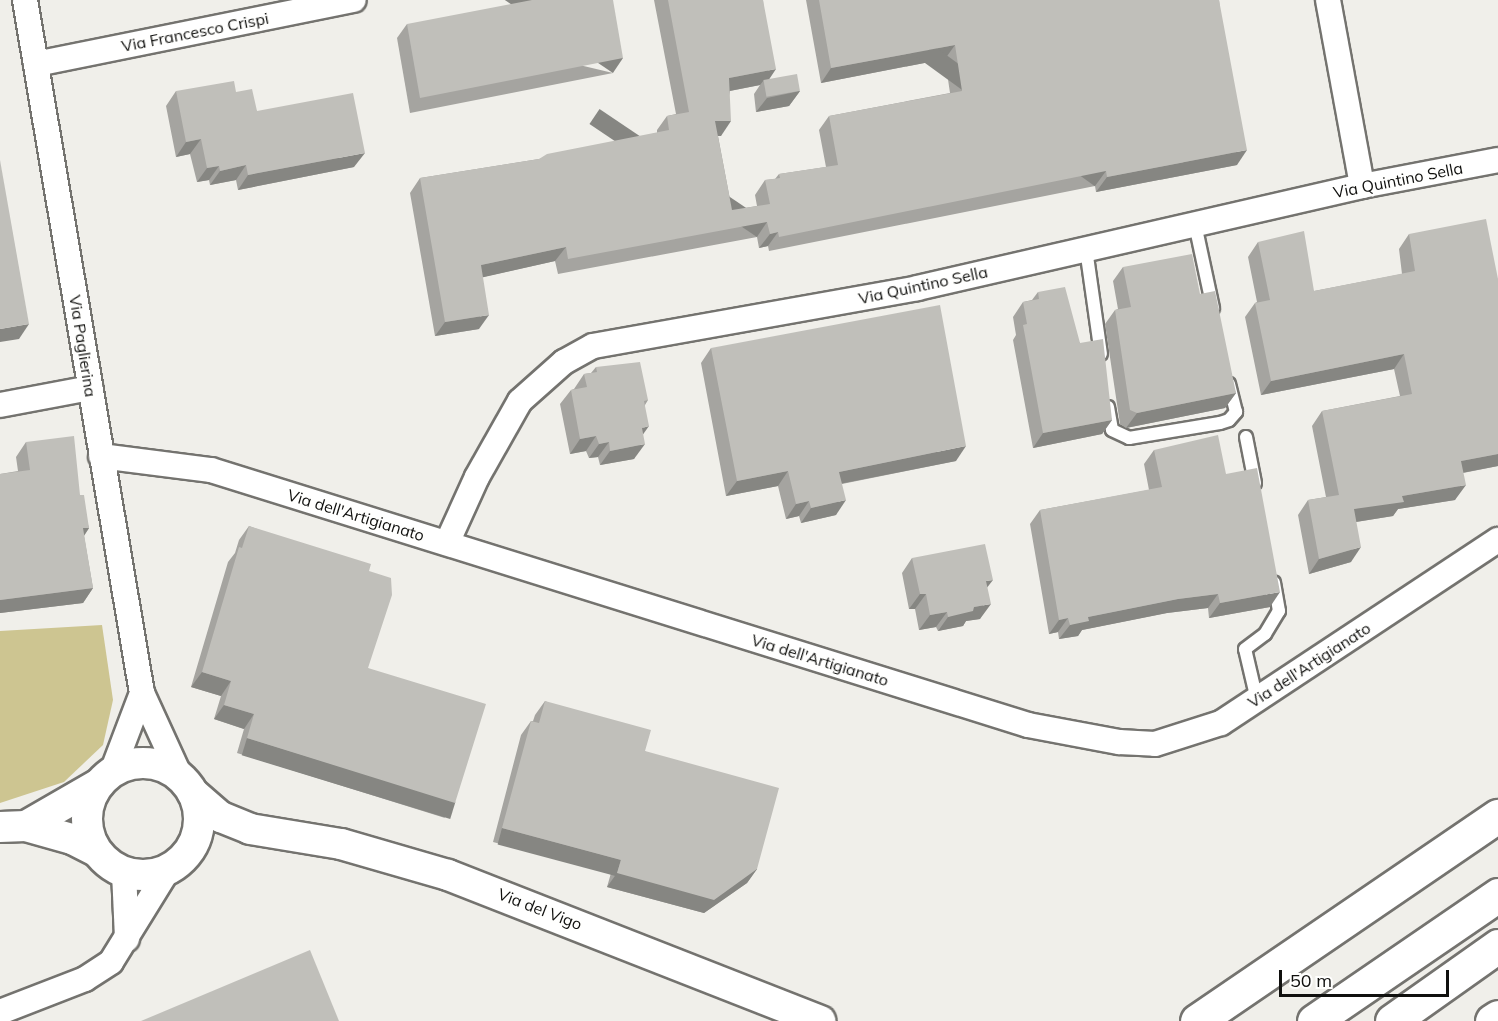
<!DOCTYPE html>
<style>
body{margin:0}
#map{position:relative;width:1498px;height:1021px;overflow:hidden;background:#f0efea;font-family:Mulish,sans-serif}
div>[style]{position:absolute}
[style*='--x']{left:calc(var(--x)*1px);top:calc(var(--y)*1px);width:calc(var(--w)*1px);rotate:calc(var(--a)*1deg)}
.green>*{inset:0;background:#cdc591}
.roads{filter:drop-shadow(2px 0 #74736f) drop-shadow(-2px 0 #74736f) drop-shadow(0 2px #74736f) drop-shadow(0 -2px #74736f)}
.service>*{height:12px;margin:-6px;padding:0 6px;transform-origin:6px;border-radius:6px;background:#fff}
.minor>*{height:24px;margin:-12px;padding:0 12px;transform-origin:12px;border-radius:12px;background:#fff}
.tertiary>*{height:30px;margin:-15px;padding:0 15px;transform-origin:15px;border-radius:15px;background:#fff}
.tertiary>.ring{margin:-15px;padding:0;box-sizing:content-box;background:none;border:30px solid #fff;border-radius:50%}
.trunk>*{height:33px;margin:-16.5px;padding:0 16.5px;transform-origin:16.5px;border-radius:16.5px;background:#fff}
.motorway>*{height:33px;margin:-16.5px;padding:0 16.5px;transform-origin:16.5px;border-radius:16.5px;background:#fff}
.wall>*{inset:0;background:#a5a4a0}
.shaded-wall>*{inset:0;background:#868682;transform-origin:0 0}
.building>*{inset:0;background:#c0bfba;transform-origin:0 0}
span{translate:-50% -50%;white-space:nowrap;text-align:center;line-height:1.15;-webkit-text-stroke:4.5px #fffffe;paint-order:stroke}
.street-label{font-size:16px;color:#10100e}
.scale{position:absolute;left:1279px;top:970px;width:170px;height:27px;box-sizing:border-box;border:3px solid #10100e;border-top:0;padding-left:8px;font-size:18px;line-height:21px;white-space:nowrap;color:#10100e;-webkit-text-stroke:4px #fffffe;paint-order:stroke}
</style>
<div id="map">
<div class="green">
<i style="clip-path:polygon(102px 625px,113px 700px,103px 745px,64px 782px,0 803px,0 631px)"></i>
</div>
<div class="roads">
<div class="service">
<i style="--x:1195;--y:224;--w:86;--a:77.9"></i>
<i style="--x:1086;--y:249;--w:106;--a:81.9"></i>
<i style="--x:1108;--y:407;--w:23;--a:80"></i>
<i style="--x:1112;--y:430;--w:19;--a:25"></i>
<i style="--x:1129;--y:438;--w:92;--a:-9.4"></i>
<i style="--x:1220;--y:423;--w:9;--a:-18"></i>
<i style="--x:1229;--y:420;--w:11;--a:-49"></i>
<i style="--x:1236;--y:412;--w:29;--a:-104"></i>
<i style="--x:1246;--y:437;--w:47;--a:78.9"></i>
<i style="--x:1257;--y:700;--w:52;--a:-103.2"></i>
<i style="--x:1245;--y:649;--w:25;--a:-37"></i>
<i style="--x:1265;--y:634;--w:27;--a:-59"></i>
<i style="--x:1279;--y:611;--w:29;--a:-100"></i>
</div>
<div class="minor">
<i style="--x:25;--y:0;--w:703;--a:80.42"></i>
<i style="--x:142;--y:693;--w:94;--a:65.4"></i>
<i style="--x:1328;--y:0;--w:189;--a:79.6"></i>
<i style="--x:36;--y:64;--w:324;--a:-11.4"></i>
<i style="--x:0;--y:405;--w:92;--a:-10.7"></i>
<i style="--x:101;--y:456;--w:111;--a:7.3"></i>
<i style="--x:211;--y:470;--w:856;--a:17.33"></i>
<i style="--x:1028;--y:725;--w:93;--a:10.6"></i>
<i style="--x:1119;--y:742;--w:36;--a:3"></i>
<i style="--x:1155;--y:744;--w:69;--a:-17.7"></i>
<i style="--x:1221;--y:723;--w:332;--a:-33.5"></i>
<i style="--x:447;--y:543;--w:72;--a:-65.6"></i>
<i style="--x:477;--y:477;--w:87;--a:-60.5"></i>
<i style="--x:520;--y:401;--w:59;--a:-41.6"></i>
<i style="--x:564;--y:362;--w:33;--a:-29"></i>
<i style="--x:593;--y:346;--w:329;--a:-10.1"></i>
<i style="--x:917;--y:288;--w:457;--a:-12.9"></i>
<i style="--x:1362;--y:186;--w:138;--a:-10.8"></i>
<i style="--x:112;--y:772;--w:85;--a:-69.2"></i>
<i style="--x:124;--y:872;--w:67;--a:87.4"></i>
<i style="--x:0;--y:1012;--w:91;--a:-21.2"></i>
<i style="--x:85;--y:979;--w:31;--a:-33"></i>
<i style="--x:111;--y:962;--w:110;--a:-58.3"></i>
</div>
<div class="tertiary">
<i class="ring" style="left:87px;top:763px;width:82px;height:82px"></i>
<i style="--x:193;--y:793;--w:37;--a:41"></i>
<i style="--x:221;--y:817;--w:31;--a:22"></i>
<i style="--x:250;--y:829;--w:92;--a:9.4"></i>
<i style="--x:341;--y:844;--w:111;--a:16.2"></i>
<i style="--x:448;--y:875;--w:400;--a:21.4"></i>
<i style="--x:26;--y:826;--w:84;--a:-29.9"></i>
<i style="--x:0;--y:827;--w:26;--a:-2"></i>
<i style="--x:26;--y:826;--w:48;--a:15.8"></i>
<i style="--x:72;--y:839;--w:27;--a:27"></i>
</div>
<div class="trunk">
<i style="--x:1197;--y:1021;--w:364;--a:-34.3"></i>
<i style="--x:1492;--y:1021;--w:7;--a:-34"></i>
</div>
<div class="motorway">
<i style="--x:1314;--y:1021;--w:223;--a:-34.4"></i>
<i style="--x:1392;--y:1021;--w:130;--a:-35.3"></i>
</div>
</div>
<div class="wall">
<i style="clip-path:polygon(654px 0,763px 0,769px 79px,800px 91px,789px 106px,756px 112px,754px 94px,760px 85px,730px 91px,721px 136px,718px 136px,732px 210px,757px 206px,755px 195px,765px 180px,775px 179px,779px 174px,826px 167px,819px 130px,829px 116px,950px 93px,945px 59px,821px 83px,806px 0,1219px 0,1237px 165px,1096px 192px,1095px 186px,769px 251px,768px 246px,759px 248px,757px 237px,558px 274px,555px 261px,483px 277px,479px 329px,435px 336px,410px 193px,420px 178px,539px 159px,657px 133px,657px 130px,667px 116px,676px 114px)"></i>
<i style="clip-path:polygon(407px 24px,613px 73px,410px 113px,397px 38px)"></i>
<i style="clip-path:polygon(176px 91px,236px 92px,257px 111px,354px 167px,238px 190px,236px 180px,210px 185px,209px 180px,197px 182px,190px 154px,176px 157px,166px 106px)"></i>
<i style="clip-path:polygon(1409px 234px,1498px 279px,1498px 466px,1463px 473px,1455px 500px,1398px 509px,1393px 516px,1356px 522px,1351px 562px,1309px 574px,1298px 515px,1308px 500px,1326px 497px,1312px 426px,1322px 411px,1400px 396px,1394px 369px,1261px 395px,1245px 317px,1255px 303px,1257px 302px,1248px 257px,1258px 242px,1314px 291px,1402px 274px,1399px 249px)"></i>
<i style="clip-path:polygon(1123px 267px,1200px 294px,1236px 393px,1225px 408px,1126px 428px,1120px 424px,1105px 324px,1115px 310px,1118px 309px,1113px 281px)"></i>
<i style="clip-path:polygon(1038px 292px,1080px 343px,1112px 420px,1102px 434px,1033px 448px,1013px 340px,1016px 335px,1013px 317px,1023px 302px,1032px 300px)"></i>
<i style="clip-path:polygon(711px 348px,956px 461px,842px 484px,836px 515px,801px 523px,799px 516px,786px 519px,778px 486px,726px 496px,701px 363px)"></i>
<i style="clip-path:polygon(596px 367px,648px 400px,645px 405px,643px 435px,634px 459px,600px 465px,598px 457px,589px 458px,586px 451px,570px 454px,560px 404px,571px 390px,574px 389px,584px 374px,591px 373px)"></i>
<i style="clip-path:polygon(26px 442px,80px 495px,89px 528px,84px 536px,93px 588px,83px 603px,0 613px,0 474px,18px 471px,16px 457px)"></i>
<i style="clip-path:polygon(1154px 450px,1226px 474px,1270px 607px,1209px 618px,1208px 608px,1167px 613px,1082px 630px,1078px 636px,1059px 639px,1058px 632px,1049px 634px,1030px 524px,1040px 510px,1149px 490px,1144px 464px)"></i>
<i style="clip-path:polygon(249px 526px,369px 571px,368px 668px,445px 818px,237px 753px,244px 729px,214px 719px,221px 696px,191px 687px,228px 562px,235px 553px,239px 540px)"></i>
<i style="clip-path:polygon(912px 558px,987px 587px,980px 619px,966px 621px,963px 626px,938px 631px,936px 627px,919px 630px,915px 609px,909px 609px,902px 573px)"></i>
<i style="clip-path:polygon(545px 701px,645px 751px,757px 869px,747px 883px,704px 913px,607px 887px,611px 873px,493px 842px,521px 735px,531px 721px,533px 721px,535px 715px)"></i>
</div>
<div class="shaded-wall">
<i style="clip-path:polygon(955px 45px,945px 59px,821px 83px,831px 68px)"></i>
<i style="left:623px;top:58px;width:18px;height:207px;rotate:124deg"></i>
<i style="clip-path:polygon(776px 69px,766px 84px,764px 80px,760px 85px,719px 93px,729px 78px)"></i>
<i style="clip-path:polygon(800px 91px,789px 106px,756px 112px,767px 98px)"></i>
<i style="clip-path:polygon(715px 121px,731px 121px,721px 136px,705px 136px)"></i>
<i style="clip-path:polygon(201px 139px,190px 154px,176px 157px,186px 142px)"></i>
<i style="clip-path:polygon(1247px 150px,1237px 165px,1096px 192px,1107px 177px)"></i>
<i style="clip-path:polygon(365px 153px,354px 167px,238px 190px,248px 175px)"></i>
<i style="clip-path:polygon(246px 165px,236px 180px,210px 185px,220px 171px)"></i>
<i style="clip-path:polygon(219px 166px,209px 180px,197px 182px,207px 168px)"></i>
<i style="left:1106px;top:171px;width:19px;height:334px;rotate:126deg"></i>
<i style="left:767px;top:222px;width:18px;height:202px;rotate:124deg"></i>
<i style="clip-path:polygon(778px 232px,768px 246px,759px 248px,770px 234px)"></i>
<i style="clip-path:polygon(566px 247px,555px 261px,471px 280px,481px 265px)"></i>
<i style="clip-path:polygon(489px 315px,479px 329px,435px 336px,445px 322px)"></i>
<i style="clip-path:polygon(29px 324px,19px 339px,0 342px,0 329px)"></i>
<i style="clip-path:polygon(1404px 354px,1394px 369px,1261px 395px,1271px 381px)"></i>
<i style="clip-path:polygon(1236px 393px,1225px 408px,1126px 428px,1137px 413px)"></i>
<i style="clip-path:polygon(1112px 420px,1102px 434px,1033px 448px,1043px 433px)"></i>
<i style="clip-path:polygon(649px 426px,639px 440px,642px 428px)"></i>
<i style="clip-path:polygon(596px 436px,586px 451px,570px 454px,580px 439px)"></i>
<i style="clip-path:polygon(609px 442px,598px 457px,589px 458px,599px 444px)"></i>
<i style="clip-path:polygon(645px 444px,634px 459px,600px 465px,610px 451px)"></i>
<i style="clip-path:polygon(966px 446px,956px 461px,829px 486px,839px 472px)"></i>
<i style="clip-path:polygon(1498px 454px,1498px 466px,1451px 475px,1461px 461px)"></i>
<i style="clip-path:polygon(788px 471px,778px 486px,726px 496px,737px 481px)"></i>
<i style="clip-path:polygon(1466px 485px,1455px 500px,1398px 509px,1393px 516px,1343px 524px,1354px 509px,1402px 496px)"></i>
<i style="clip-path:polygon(846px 500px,836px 515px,801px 523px,811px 508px)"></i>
<i style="clip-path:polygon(809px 501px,799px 516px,786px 519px,796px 504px)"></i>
<i style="clip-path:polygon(83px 528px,89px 528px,79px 543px)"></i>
<i style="clip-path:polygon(1361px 547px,1351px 562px,1309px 574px,1319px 559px)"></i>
<i style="clip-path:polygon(993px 580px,982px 594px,986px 581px)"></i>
<i style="clip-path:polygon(93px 588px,83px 603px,0 613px,0 600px)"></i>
<i style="clip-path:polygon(1280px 592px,1270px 607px,1209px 618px,1220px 603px)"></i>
<i style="clip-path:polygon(920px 594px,926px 594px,915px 609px,909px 609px)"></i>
<i style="clip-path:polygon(1218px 594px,1208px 608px,1167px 613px,1082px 630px,1078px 636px,1059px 639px,1070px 625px,1088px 617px,1178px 599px)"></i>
<i style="clip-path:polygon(991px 604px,980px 619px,966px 621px,963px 626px,938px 631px,948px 617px,974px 607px)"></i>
<i style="clip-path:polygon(947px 612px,936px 627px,919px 630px,930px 615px)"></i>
<i style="clip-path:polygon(1068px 618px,1058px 632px,1049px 634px,1059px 620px)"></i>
<i style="clip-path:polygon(202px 672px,231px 681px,221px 696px,191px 687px)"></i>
<i style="clip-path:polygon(224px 705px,254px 714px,244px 729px,214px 719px)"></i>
<i style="left:247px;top:738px;width:218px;height:18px;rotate:17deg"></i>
<i style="left:502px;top:828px;width:123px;height:17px;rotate:15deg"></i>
<i style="clip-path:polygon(757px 869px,747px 883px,704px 913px,607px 887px,617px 873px)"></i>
</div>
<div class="building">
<i style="clip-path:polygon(532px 0,613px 0,623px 58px,420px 98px,407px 24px)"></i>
<i style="clip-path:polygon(668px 0,763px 0,776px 69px,729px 78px,731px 121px,715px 121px,732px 210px,770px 204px,765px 180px,780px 178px,779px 174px,838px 165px,829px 116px,962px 91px,955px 45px,831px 68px,819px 0,1219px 0,1247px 150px,1107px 177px,1106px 171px,779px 237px,778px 232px,770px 234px,767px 222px,568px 259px,566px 247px,481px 265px,489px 315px,445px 322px,420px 178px,539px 159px,547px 154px,669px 130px,667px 116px,689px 112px)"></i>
<i style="left:797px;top:74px;width:17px;height:34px;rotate:80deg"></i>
<i style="clip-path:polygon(234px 81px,236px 92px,252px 89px,257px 111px,353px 93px,365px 153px,248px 175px,246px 165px,220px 171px,219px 166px,207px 168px,201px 139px,186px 142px,176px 91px)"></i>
<i style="clip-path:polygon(0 160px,29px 324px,0 329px)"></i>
<i style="clip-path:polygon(1486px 219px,1498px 279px,1498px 454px,1461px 461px,1466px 485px,1402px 496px,1404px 502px,1354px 509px,1361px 547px,1319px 559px,1308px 500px,1339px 495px,1322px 411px,1412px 394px,1404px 354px,1271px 381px,1255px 303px,1270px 300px,1258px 242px,1304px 231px,1314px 291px,1415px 271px,1409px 234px)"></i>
<i style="clip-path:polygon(1192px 254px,1200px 294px,1215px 291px,1236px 393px,1137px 413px,1130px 410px,1115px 310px,1131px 307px,1123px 267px)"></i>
<i style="clip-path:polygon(1065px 287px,1080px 343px,1103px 339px,1112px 420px,1043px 433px,1023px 325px,1027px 324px,1023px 302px,1039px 299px,1038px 292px)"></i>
<i style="clip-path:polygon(940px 305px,966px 446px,839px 472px,846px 500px,811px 508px,809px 501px,796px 504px,788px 471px,737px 481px,711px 348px)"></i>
<i style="clip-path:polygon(640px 362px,648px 400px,644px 401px,649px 426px,642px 428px,645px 444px,610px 451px,609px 442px,599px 444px,596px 436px,580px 439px,571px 390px,587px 387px,584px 374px,597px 372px,596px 367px)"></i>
<i style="clip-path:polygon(1218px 435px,1226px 474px,1257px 468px,1280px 592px,1220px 603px,1218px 594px,1178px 599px,1088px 617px,1089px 621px,1070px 625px,1068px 618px,1059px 620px,1040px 510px,1162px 487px,1154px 450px)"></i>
<i style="clip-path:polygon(74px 436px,80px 495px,84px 495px,89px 528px,83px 528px,93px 588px,0 600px,0 474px,30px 470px,26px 442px)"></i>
<i style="clip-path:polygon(249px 526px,371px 564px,369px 571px,391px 578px,392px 595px,368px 668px,486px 704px,455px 803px,247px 738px,254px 714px,224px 705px,231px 681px,202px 672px,239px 547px,242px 548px)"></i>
<i style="clip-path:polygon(985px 544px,993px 580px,986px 581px,991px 604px,974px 607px,973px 611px,948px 617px,947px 612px,930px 615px,926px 594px,920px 594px,912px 558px)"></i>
<i style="clip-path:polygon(545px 701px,651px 730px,645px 751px,779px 788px,757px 869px,714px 900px,617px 873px,621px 860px,502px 828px,531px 721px,539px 723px)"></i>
<i style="clip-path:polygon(310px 950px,339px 1021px,141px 1021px)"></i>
</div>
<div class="street-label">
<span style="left:195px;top:32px;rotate:-11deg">Via Francesco Crispi</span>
<span style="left:1398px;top:180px;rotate:-11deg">Via Quintino Sella</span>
<span style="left:923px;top:285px;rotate:-12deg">Via Quintino Sella</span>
<span style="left:83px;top:346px;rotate:81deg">Via Paglierina</span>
<span style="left:356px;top:515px;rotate:17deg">Via dell'Artigianato</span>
<span style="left:820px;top:660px;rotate:17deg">Via dell'Artigianato</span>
<span style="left:1309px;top:665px;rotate:-33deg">Via dell'Artigianato</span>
<span style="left:540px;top:909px;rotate:21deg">Via del Vigo</span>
</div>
<div class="scale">50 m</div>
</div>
